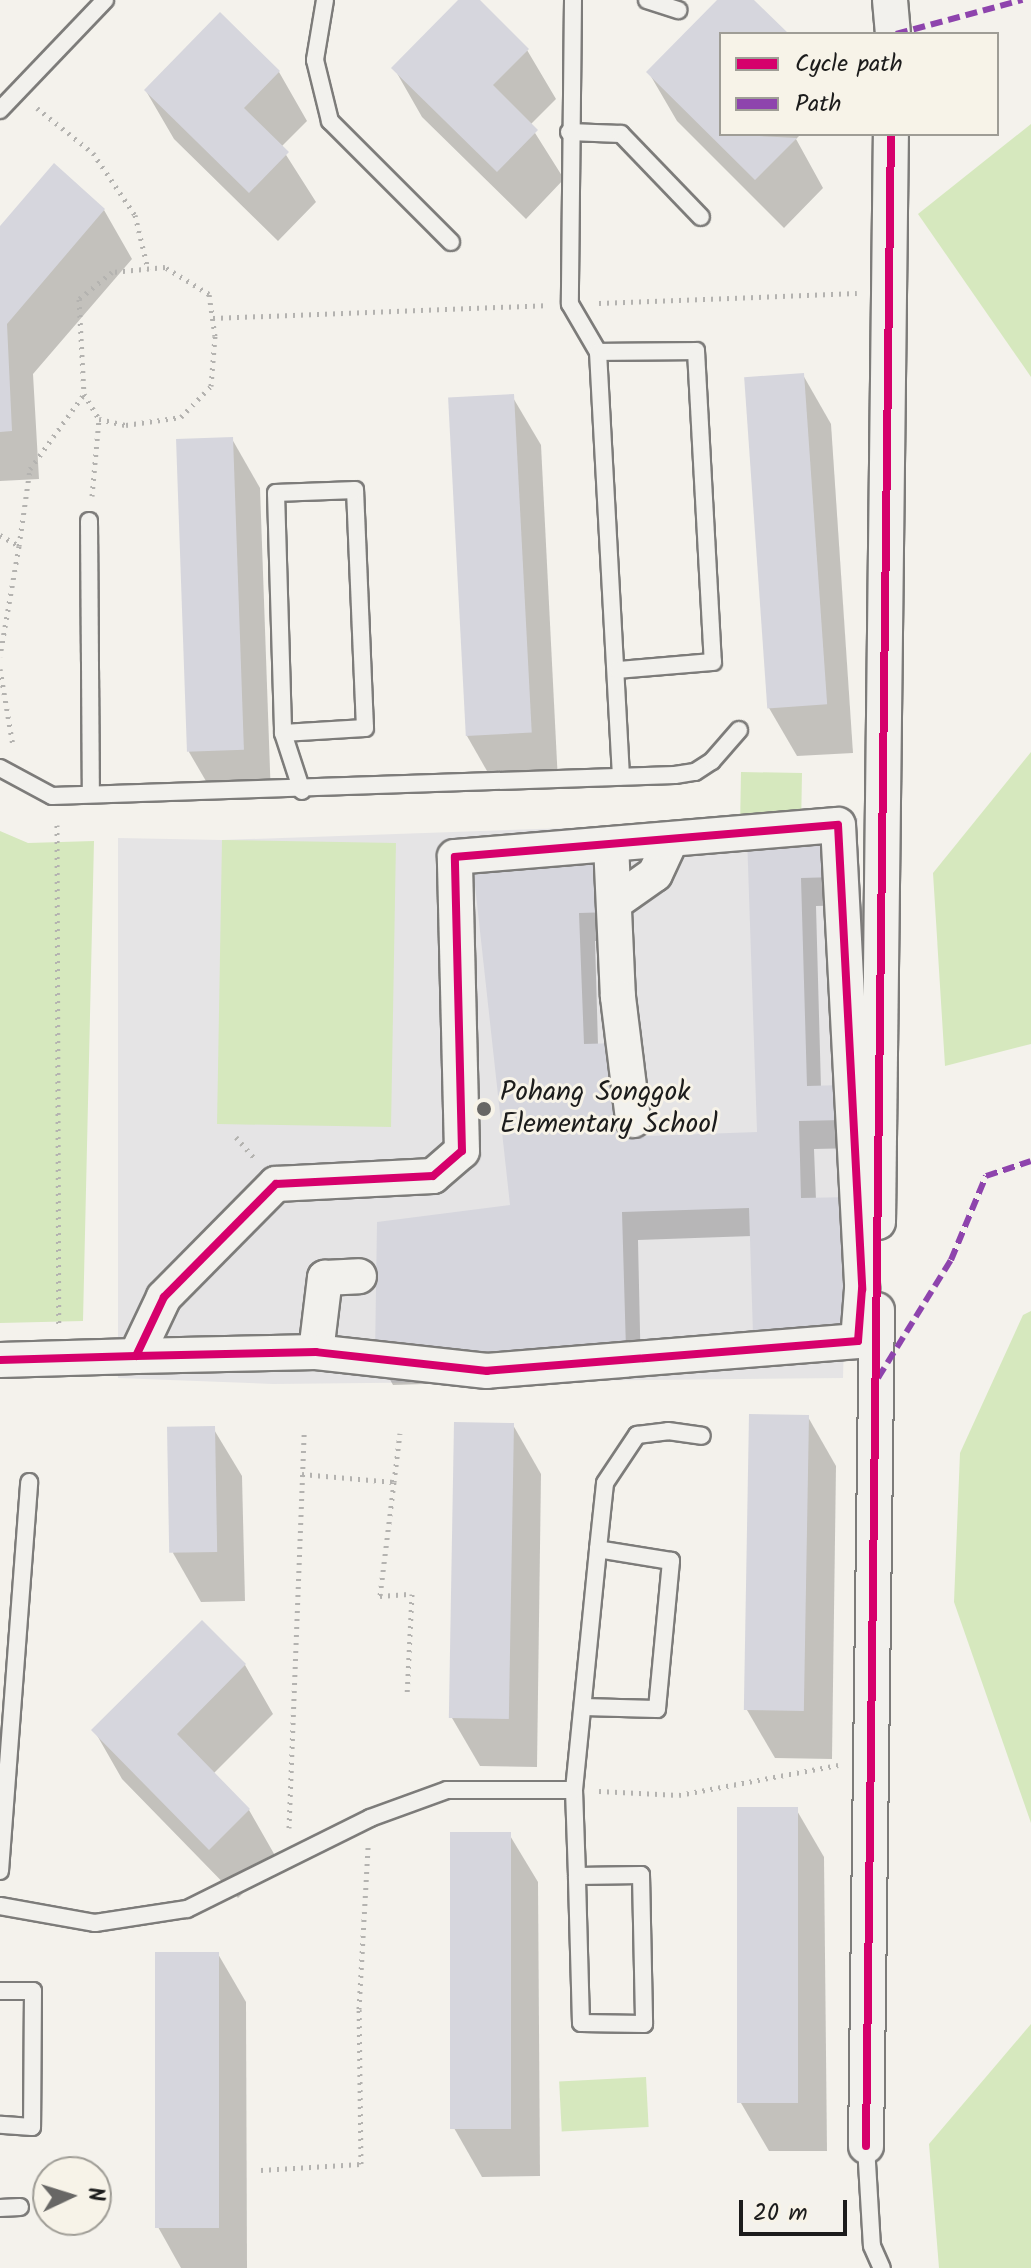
<!DOCTYPE html>
<style>
body{margin:0}
#map{position:relative;width:1031px;height:2268px;overflow:hidden;background:#f4f2ec;font-family:Kalam,sans-serif}
div>[style]{position:absolute}
[style*='--x']{left:calc(var(--x)*1px);top:calc(var(--y)*1px);width:calc(var(--w)*1px);rotate:calc(var(--a)*1deg)}
.built>*{inset:0;background:#e5e4e5}
.green>*{inset:0;background:#d6e8be;transform-origin:0 0}
.shadow>*{inset:0;background:#0003}
.building>*{inset:0;background:#d6d6dd;transform-origin:0 0}
.path>*{height:5px;margin-top:-2.5px;transform-origin:0;background:repeating-linear-gradient(90deg,#b4b3b0 0 2px,transparent 0 8px)}
.roads{filter:drop-shadow(2px 0 #7d7c7a) drop-shadow(-2px 0 #7d7c7a) drop-shadow(0 2px #7d7c7a) drop-shadow(0 -2px #7d7c7a)}
.service>*{height:16px;margin:-8px;padding:0 8px;transform-origin:8px;border-radius:8px;background:#f2f1ed}
.minor>*{height:34px;margin:-17px;padding:0 17px;transform-origin:17px;border-radius:17px;background:#f2f1ed}
.quiet>*{height:6px;margin-top:-3px;transform-origin:0;background:repeating-linear-gradient(90deg,#8e44ad 0 12px,transparent 0 18px)}
.cycleway>*{height:8px;margin:-4px;padding:0 4px;transform-origin:4px;border-radius:4px;background:#d6006c}
.dots>*{width:22px;height:22px;translate:-50% -50%;box-sizing:border-box;border:4px solid #f7f3e8;border-radius:50%}
span{translate:-50% -50%;white-space:nowrap;text-align:center;line-height:1.15;-webkit-text-stroke:6px #f7f3e8;paint-order:stroke}
.poi-label{font-size:28px;color:#1c1c1c}
.left{translate:0 -50%;text-align:left}
.legend{position:absolute;left:719px;top:32px;width:280px;height:104px;box-sizing:border-box;background:#f7f3e8;border:2px solid #9f9d96;margin:0;padding:10px 14px;list-style:none;font-size:24px;color:#1c1c1c}
.legend li{display:flex;align-items:center;gap:16px;height:40px}
.legend b{width:40px;border:2px solid #9f9d96}
.north{position:absolute;left:32px;top:2156px;width:80px;height:80px;box-sizing:border-box;background:#f7f3e8;border:2px solid #9f9d96;border-radius:50%;rotate:86deg;font-size:22px;font-weight:700;line-height:32px;text-align:center;color:#1c1c1c}
.north::after{content:'';display:block;margin:auto;width:28px;height:36px;background:#686765;clip-path:polygon(50% 0,100% 100%,50% 72%,0 100%)}
.scale{position:absolute;left:739px;top:2200px;width:108px;height:36px;box-sizing:border-box;border:4px solid #1c1c1c;border-top:0;padding-left:10px;font-size:24px;line-height:28px;white-space:nowrap;color:#1c1c1c;-webkit-text-stroke:6px #f7f3e8;paint-order:stroke}
</style>
<div id="map">
<div class="built">
<i style="clip-path:polygon(858px 818px,843px 1378px,273px 1384px,118px 1378px,118px 838px,222px 840px)"></i>
</div>
<div class="green">
<i style="clip-path:polygon(1031px 124px,1031px 377px,918px 214px)"></i>
<i style="clip-path:polygon(1031px 752px,1031px 1044px,945px 1066px,933px 873px)"></i>
<i style="left:741px;top:772px;width:61px;height:42px;rotate:1deg"></i>
<i style="clip-path:polygon(0 831px,28px 843px,94px 841px,83px 1321px,0 1323px)"></i>
<i style="left:222px;top:840px;width:174px;height:284px;rotate:1deg"></i>
<i style="clip-path:polygon(1031px 1311px,1031px 1823px,954px 1602px,960px 1453px,1023px 1315px)"></i>
<i style="clip-path:polygon(1031px 2024px,1031px 2268px,939px 2268px,929px 2144px)"></i>
<i style="left:646px;top:2077px;width:50px;height:87px;rotate:87deg"></i>
</div>
<div class="shadow">
<i style="clip-path:polygon(460px 0,477px 0,527px 50px,556px 99px,530px 125px,564px 179px,526px 219px,422px 117px,394px 68px)"></i>
<i style="clip-path:polygon(720px 0,752px 0,786px 34px,721px 34px,721px 134px,801px 134px,796px 139px,823px 188px,784px 228px,677px 121px,649px 73px)"></i>
<i style="clip-path:polygon(220px 15px,279px 72px,307px 121px,281px 147px,316px 202px,278px 241px,174px 139px,146px 91px)"></i>
<i style="clip-path:polygon(104px 210px,132px 259px,33px 374px,39px 479px,0 481px,0 229px)"></i>
<i style="clip-path:polygon(803px 375px,831px 424px,853px 753px,797px 756px,769px 708px)"></i>
<i style="clip-path:polygon(512px 396px,541px 445px,558px 782px,495px 785px,467px 736px)"></i>
<i style="clip-path:polygon(232px 439px,260px 488px,271px 798px,217px 800px,189px 752px)"></i>
<i style="clip-path:polygon(834px 835px,851px 905px,816px 906px,821px 1088px,859px 1148px,814px 1149px,816px 1200px,872px 1359px,772px 1362px,752px 1236px,638px 1240px,641px 1377px,393px 1385px,377px 1356px,512px 1207px,474px 860px,607px 860px,628px 940px,595px 941px,598px 1045px,635px 1138px,759px 1134px,749px 838px)"></i>
<i style="clip-path:polygon(808px 1417px,836px 1466px,832px 1759px,775px 1758px,747px 1710px)"></i>
<i style="clip-path:polygon(513px 1425px,541px 1474px,537px 1767px,480px 1766px,452px 1718px)"></i>
<i style="clip-path:polygon(213px 1428px,242px 1476px,245px 1601px,201px 1602px,173px 1553px)"></i>
<i style="clip-path:polygon(202px 1623px,245px 1665px,273px 1714px,213px 1774px,249px 1810px,277px 1859px,238px 1898px,122px 1779px,94px 1730px)"></i>
<i style="clip-path:polygon(796px 1809px,824px 1857px,827px 2151px,769px 2151px,741px 2103px)"></i>
<i style="clip-path:polygon(509px 1834px,538px 1882px,540px 2176px,482px 2177px,454px 2128px)"></i>
<i style="clip-path:polygon(218px 1954px,246px 2002px,247px 2268px,181px 2268px,158px 2227px)"></i>
</div>
<div class="building">
<i style="clip-path:polygon(458px 0,480px 0,529px 49px,493px 85px,538px 130px,497px 172px,391px 68px)"></i>
<i style="clip-path:polygon(717px 0,754px 0,789px 34px,721px 34px,721px 134px,797px 138px,755px 180px,646px 72px)"></i>
<i style="clip-path:polygon(220px 12px,280px 71px,244px 108px,289px 152px,249px 193px,144px 90px)"></i>
<i style="clip-path:polygon(54px 163px,105px 209px,7px 324px,12px 431px,0 432px,0 226px)"></i>
<i style="left:804px;top:373px;width:332px;height:60px;rotate:86deg"></i>
<i style="left:514px;top:394px;width:339px;height:66px;rotate:87deg"></i>
<i style="left:233px;top:437px;width:313px;height:57px;rotate:88deg"></i>
<i style="clip-path:polygon(835px 833px,836px 877px,801px 878px,807px 1086px,843px 1085px,843px 1120px,799px 1121px,801px 1198px,853px 1197px,857px 1331px,753px 1334px,749px 1208px,622px 1212px,626px 1349px,375px 1356px,377px 1222px,510px 1205px,472px 858px,609px 858px,613px 912px,579px 913px,584px 1044px,618px 1043px,621px 1137px,757px 1132px,747px 836px)"></i>
<i style="left:749px;top:1414px;width:60px;height:296px;rotate:1deg"></i>
<i style="left:454px;top:1422px;width:60px;height:296px;rotate:1deg"></i>
<i style="left:215px;top:1426px;width:126px;height:48px;rotate:89deg"></i>
<i style="clip-path:polygon(202px 1620px,246px 1664px,177px 1734px,250px 1809px,209px 1850px,91px 1730px)"></i>
<i style="left:737px;top:1807px;width:61px;height:296px"></i>
<i style="left:450px;top:1832px;width:61px;height:297px"></i>
<i style="left:155px;top:1952px;width:64px;height:276px"></i>
</div>
<div class="path">
<i style="--x:37;--y:108;--w:72;--a:38.8"></i>
<i style="--x:93;--y:153;--w:75;--a:55.9"></i>
<i style="--x:135;--y:215;--w:56;--a:76.5"></i>
<i style="--x:599;--y:303;--w:258;--a:-2.2"></i>
<i style="--x:213;--y:318;--w:332;--a:-2.2"></i>
<i style="--x:92;--y:496;--w:77;--a:-84.8"></i>
<i style="--x:0;--y:535;--w:22;--a:30"></i>
<i style="--x:19;--y:546;--w:112;--a:99.8"></i>
<i style="--x:19;--y:546;--w:78;--a:-81.9"></i>
<i style="--x:30;--y:469;--w:92;--a:-54.2"></i>
<i style="--x:84;--y:394;--w:29;--a:59"></i>
<i style="--x:99;--y:419;--w:28;--a:13"></i>
<i style="--x:126;--y:425;--w:56;--a:-8.3"></i>
<i style="--x:181;--y:417;--w:43;--a:-45.9"></i>
<i style="--x:211;--y:386;--w:50;--a:-85.4"></i>
<i style="--x:215;--y:336;--w:42;--a:-98.1"></i>
<i style="--x:209;--y:294;--w:52;--a:-148.5"></i>
<i style="--x:165;--y:267;--w:53;--a:174.6"></i>
<i style="--x:112;--y:272;--w:43;--a:140.7"></i>
<i style="--x:79;--y:299;--w:95;--a:87"></i>
<i style="--x:0;--y:669;--w:78;--a:80.4"></i>
<i style="--x:57;--y:825;--w:499;--a:89.8"></i>
<i style="--x:236;--y:1137;--w:29;--a:49"></i>
<i style="--x:302;--y:1474;--w:92;--a:5"></i>
<i style="--x:394;--y:1482;--w:49;--a:-83"></i>
<i style="--x:394;--y:1482;--w:115;--a:97"></i>
<i style="--x:380;--y:1596;--w:32;--a:-4"></i>
<i style="--x:412;--y:1594;--w:101;--a:92.8"></i>
<i style="--x:599;--y:1791;--w:80;--a:2.9"></i>
<i style="--x:679;--y:1795;--w:162;--a:-10.7"></i>
<i style="--x:289;--y:1828;--w:395;--a:-87.8"></i>
<i style="--x:261;--y:2170;--w:100;--a:-3.4"></i>
<i style="--x:361;--y:2164;--w:155;--a:-90.7"></i>
<i style="--x:359;--y:2009;--w:162;--a:-86.8"></i>
</div>
<div class="roads">
<div class="service">
<i style="--x:325;--y:0;--w:61;--a:99.5"></i>
<i style="--x:315;--y:60;--w:63;--a:76.2"></i>
<i style="--x:330;--y:121;--w:171;--a:45"></i>
<i style="--x:573;--y:0;--w:304;--a:90.6"></i>
<i style="--x:570;--y:304;--w:56;--a:59.7"></i>
<i style="--x:598;--y:352;--w:425;--a:86.9"></i>
<i style="--x:647;--y:0;--w:33;--a:18"></i>
<i style="--x:0;--y:110;--w:152;--a:-46.3"></i>
<i style="--x:569;--y:132;--w:52;--a:2.2"></i>
<i style="--x:621;--y:134;--w:115;--a:46.1"></i>
<i style="--x:598;--y:352;--w:98;--a:-0.6"></i>
<i style="--x:696;--y:351;--w:311;--a:86.9"></i>
<i style="--x:713;--y:662;--w:95;--a:175.2"></i>
<i style="--x:89;--y:521;--w:270;--a:89.6"></i>
<i style="--x:283;--y:733;--w:82;--a:-3.5"></i>
<i style="--x:365;--y:728;--w:238;--a:-92.4"></i>
<i style="--x:355;--y:490;--w:79;--a:177.8"></i>
<i style="--x:276;--y:493;--w:240;--a:88.3"></i>
<i style="--x:283;--y:733;--w:61;--a:71.9"></i>
<i style="--x:0;--y:768;--w:59;--a:28.3"></i>
<i style="--x:52;--y:796;--w:623;--a:-1.93"></i>
<i style="--x:675;--y:775;--w:20;--a:-9"></i>
<i style="--x:695;--y:772;--w:20;--a:-33"></i>
<i style="--x:712;--y:761;--w:41;--a:-48.9"></i>
<i style="--x:583;--y:1707;--w:74;--a:1.5"></i>
<i style="--x:657;--y:1709;--w:149;--a:-84.6"></i>
<i style="--x:671;--y:1561;--w:74;--a:-170.7"></i>
<i style="--x:0;--y:1871;--w:390;--a:-85.7"></i>
<i style="--x:577;--y:1876;--w:64;--a:-0.9"></i>
<i style="--x:641;--y:1875;--w:149;--a:88.8"></i>
<i style="--x:644;--y:2024;--w:63;--a:-179.1"></i>
<i style="--x:581;--y:2023;--w:147;--a:-91.6"></i>
<i style="--x:577;--y:1876;--w:86;--a:-92"></i>
<i style="--x:574;--y:1790;--w:242;--a:-84.3"></i>
<i style="--x:598;--y:1549;--w:66;--a:-83.9"></i>
<i style="--x:605;--y:1483;--w:58;--a:-56.3"></i>
<i style="--x:637;--y:1435;--w:31;--a:-7"></i>
<i style="--x:668;--y:1431;--w:34;--a:8"></i>
<i style="--x:0;--y:1906;--w:97;--a:10.1"></i>
<i style="--x:95;--y:1923;--w:93;--a:-8.7"></i>
<i style="--x:187;--y:1909;--w:204;--a:-26.4"></i>
<i style="--x:370;--y:1818;--w:82;--a:-20"></i>
<i style="--x:447;--y:1790;--w:127;--a:0"></i>
<i style="--x:0;--y:1991;--w:33;--a:0"></i>
<i style="--x:33;--y:1991;--w:136;--a:90.4"></i>
<i style="--x:32;--y:2127;--w:32;--a:-176"></i>
<i style="--x:866;--y:2146;--w:100;--a:86.6"></i>
<i style="--x:872;--y:2246;--w:24;--a:66"></i>
<i style="--x:0;--y:2208;--w:20;--a:-3"></i>
</div>
<div class="minor">
<i style="--x:890;--y:0;--w:34;--a:85"></i>
<i style="--x:611;--y:844;--w:153;--a:87.4"></i>
<i style="--x:618;--y:997;--w:124;--a:83"></i>
<i style="--x:614;--y:903;--w:50;--a:-35.3"></i>
<i style="--x:655;--y:874;--w:38;--a:-65"></i>
<i style="--x:878;--y:1222;--w:1088;--a:-89.32"></i>
<i style="--x:316;--y:1352;--w:75;--a:-83.1"></i>
<i style="--x:325;--y:1278;--w:34;--a:-3"></i>
<i style="--x:0;--y:1360;--w:136;--a:-1.7"></i>
<i style="--x:136;--y:1356;--w:65;--a:-64.6"></i>
<i style="--x:164;--y:1297;--w:159;--a:-45.3"></i>
<i style="--x:276;--y:1184;--w:157;--a:-2.9"></i>
<i style="--x:433;--y:1176;--w:38;--a:-41"></i>
<i style="--x:462;--y:1151;--w:294;--a:-91.4"></i>
<i style="--x:455;--y:857;--w:384;--a:-4.8"></i>
<i style="--x:838;--y:825;--w:465;--a:87"></i>
<i style="--x:862;--y:1289;--w:52;--a:94.4"></i>
<i style="--x:858;--y:1341;--w:372;--a:175.4"></i>
<i style="--x:487;--y:1371;--w:172;--a:-173.7"></i>
<i style="--x:316;--y:1352;--w:180;--a:178.7"></i>
<i style="--x:866;--y:2146;--w:836;--a:-89.25"></i>
</div>
</div>
<div class="quiet">
<i style="--x:896;--y:34;--w:131;--a:-15.1"></i>
<i style="--x:878;--y:1378;--w:139;--a:-58.3"></i>
<i style="--x:951;--y:1260;--w:91;--a:-67.4"></i>
<i style="--x:986;--y:1176;--w:47;--a:-18.4"></i>
</div>
<div class="cycleway">
<i style="--x:0;--y:1360;--w:136;--a:-1.7"></i>
<i style="--x:136;--y:1356;--w:65;--a:-64.6"></i>
<i style="--x:164;--y:1297;--w:159;--a:-45.3"></i>
<i style="--x:276;--y:1184;--w:157;--a:-2.9"></i>
<i style="--x:433;--y:1176;--w:38;--a:-41"></i>
<i style="--x:462;--y:1151;--w:294;--a:-91.4"></i>
<i style="--x:455;--y:857;--w:384;--a:-4.8"></i>
<i style="--x:838;--y:825;--w:465;--a:87"></i>
<i style="--x:862;--y:1289;--w:52;--a:94.4"></i>
<i style="--x:858;--y:1341;--w:372;--a:175.4"></i>
<i style="--x:487;--y:1371;--w:172;--a:-173.7"></i>
<i style="--x:316;--y:1352;--w:180;--a:178.7"></i>
<i style="--x:866;--y:2146;--w:2012;--a:-89.29"></i>
</div>
<div class="dots">
<i style="left:484px;top:1109px;background:#686765"></i>
</div>
<div class="poi-label">
<span class="left" style="left:500px;top:1109px">Pohang Songgok<br>Elementary School</span>
</div>
<ul class="legend">
<li><b style="height:10px;background:#d6006c"></b>Cycle path</li>
<li><b style="height:10px;background:#8e44ad"></b>Path</li>
</ul>
<div class="north">N</div>
<div class="scale">20 m</div>
</div>
